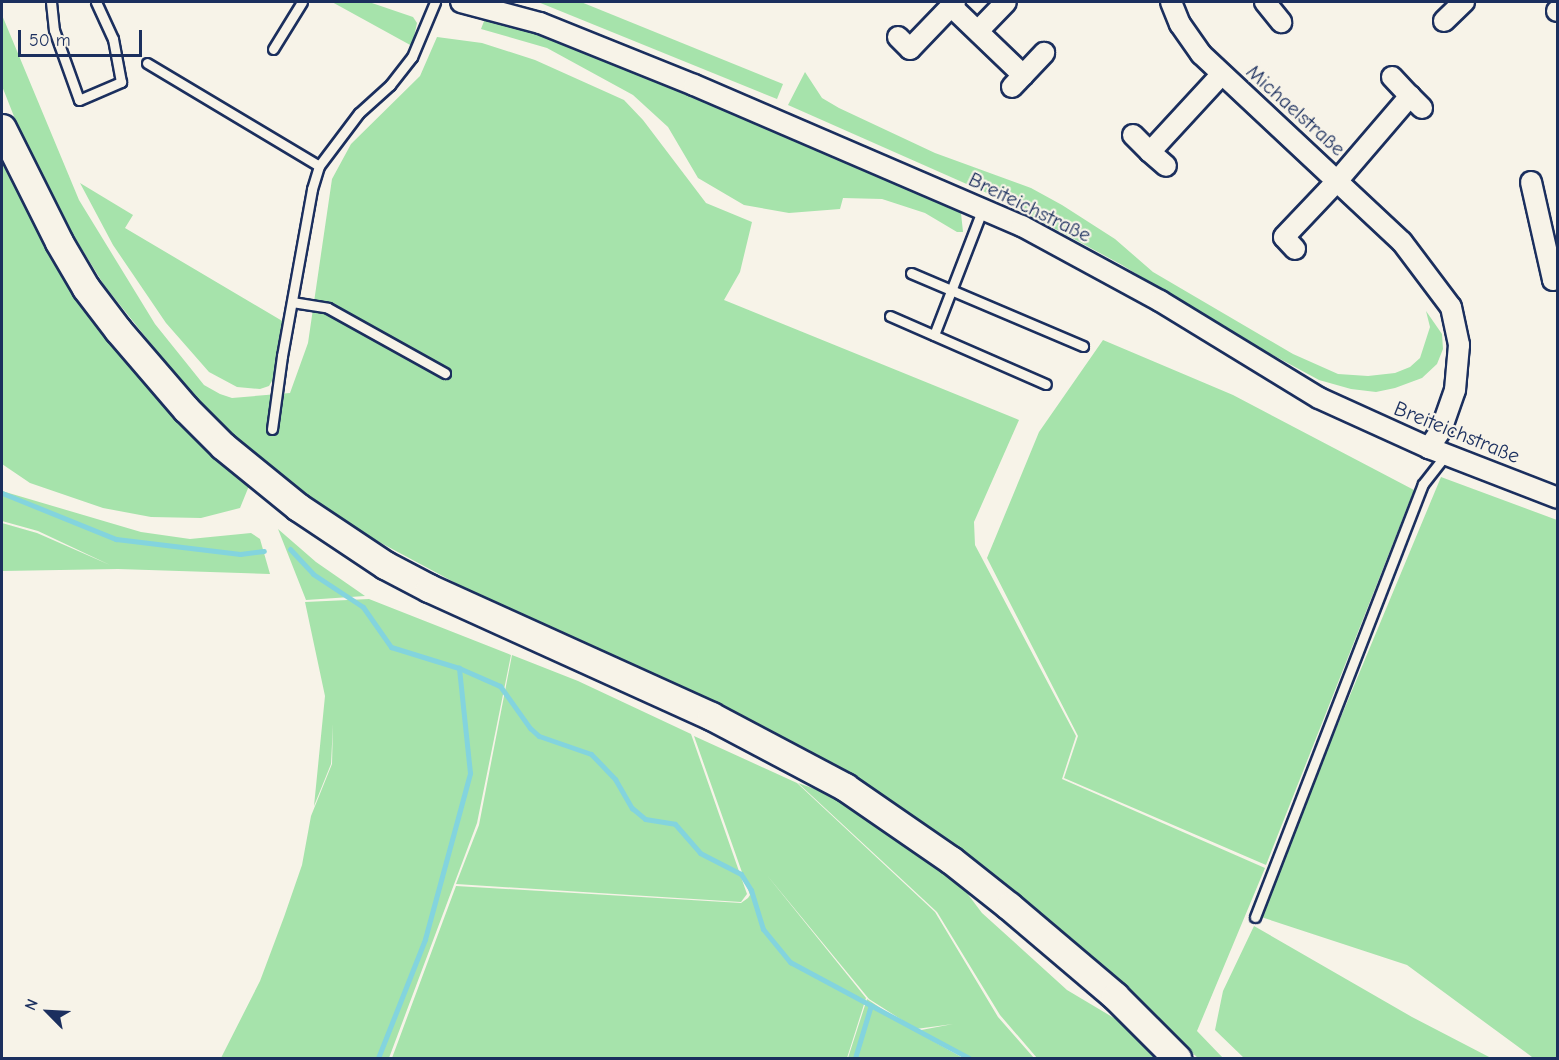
<!DOCTYPE html>
<meta charset="utf-8">
<style>
body{margin:0}
#map{position:relative;width:1559px;height:1060px;overflow:hidden;background:#f7f3e8;font-family:"Comic Neue",sans-serif}
div>[style]{position:absolute}
[style*='--x']{left:calc(var(--x)*1px);top:calc(var(--y)*1px);width:calc(var(--w)*1px);rotate:calc(var(--a)*1deg)}
.green>*{inset:0;background:#a6e3ab}
.stream>*{height:5px;margin:-2.5px;padding:0 2.5px;transform-origin:2.5px;border-radius:2.5px;background:#83d4de}
.roads{filter:drop-shadow(2px 0 #1b2f5e) drop-shadow(-2px 0 #1b2f5e) drop-shadow(0 2px #1b2f5e) drop-shadow(0 -2px #1b2f5e)}
.service>*{height:9px;margin:-4.5px;padding:0 4.5px;transform-origin:4.5px;border-radius:4.5px;background:#f7f3e8}
.minor>*{height:20px;margin:-10px;padding:0 10px;transform-origin:10px;border-radius:10px;background:#f7f3e8}
.secondary>*{height:27px;margin:-13.5px;padding:0 13.5px;transform-origin:13.5px;border-radius:13.5px;background:#f7f3e8}
span{translate:-50% -50%;white-space:nowrap;text-align:center;line-height:1.15;-webkit-text-stroke:4.5px #f7f3e8;paint-order:stroke}
.street-label{font-size:21px;color:#1b2f5e}
.frame{position:absolute;inset:0;border:3px solid #1b2f5e;pointer-events:none}
.north{position:absolute;left:18px;top:982px;width:60px;height:60px;-webkit-text-stroke:4px #f7f3e8;paint-order:stroke;rotate:294deg;font-size:16px;font-weight:700;line-height:24px;text-align:center;color:#1b2f5e}
.north::after{content:'';display:block;margin:auto;width:21px;height:27px;background:#1b2f5e;clip-path:polygon(50% 0,100% 100%,50% 72%,0 100%)}
.scale{position:absolute;left:18px;top:30px;width:124px;height:27px;box-sizing:border-box;border:3px solid #1b2f5e;border-top:0;padding-left:8px;font-size:18px;line-height:21px;white-space:nowrap;color:#1b2f5e;-webkit-text-stroke:4px #f7f3e8;paint-order:stroke}
</style>
<div id="map">
<div class="green">
<i style="clip-path:polygon(332px 2px,369px 2px,413px 17px,417px 23px,412px 46px)"></i>
<i style="clip-path:polygon(538px 2px,581px 2px,783px 84px,777px 99px)"></i>
<i style="clip-path:polygon(2px 15px,79px 200px,155px 324px,204px 385px,220px 394px,232px 398px,290px 393px,308px 343px,332px 179px,351px 144px,420px 76px,437px 37px,482px 43px,535px 60px,624px 100px,643px 120px,706px 203px,752px 222px,740px 272px,724px 300px,1019px 420px,974px 522px,975px 545px,1076px 736px,1062px 779px,1265px 868px,1197px 1031px,1223px 1058px,1198px 1058px,975px 859px,877px 793px,757px 723px,480px 596px,366px 535px,268px 467px,202px 405px,172px 370px,104px 285px,72px 233px,30px 157px,2px 86px)"></i>
<i style="clip-path:polygon(486px 16px,538px 29px,952px 204px,961px 213px,963px 232px,957px 232px,925px 213px,882px 199px,843px 198px,840px 209px,789px 213px,744px 205px,698px 178px,668px 127px,633px 95px,547px 48px,481px 29px)"></i>
<i style="clip-path:polygon(805px 72px,822px 98px,839px 108px,935px 153px,1031px 188px,1062px 205px,1115px 239px,1153px 272px,1293px 354px,1338px 374px,1368px 376px,1395px 373px,1410px 367px,1420px 358px,1430px 327px,1426px 311px,1442px 334px,1443px 349px,1437px 364px,1422px 378px,1395px 388px,1376px 392px,1351px 389px,1319px 380px,1230px 332px,1122px 265px,996px 197px,788px 105px)"></i>
<i style="clip-path:polygon(2px 155px,16px 184px,251px 481px,240px 508px,201px 518px,151px 517px,103px 508px,30px 483px,2px 464px)"></i>
<i style="clip-path:polygon(80px 183px,133px 215px,125px 228px,284px 322px,273px 379px,269px 386px,260px 389px,237px 387px,209px 372px,166px 323px,113px 245px)"></i>
<i style="clip-path:polygon(1103px 340px,1233px 395px,1414px 490px,1266px 865px,1064px 778px,1078px 736px,987px 558px,1039px 432px)"></i>
<i style="clip-path:polygon(1441px 477px,1557px 520px,1557px 1058px,1532px 1057px,1407px 965px,1258px 916px)"></i>
<i style="clip-path:polygon(2px 491px,141px 532px,190px 539px,251px 533px,260px 539px,270px 574px,118px 569px,2px 571px,2px 523px,37px 533px,110px 565px,38px 531px,2px 521px)"></i>
<i style="clip-path:polygon(278px 529px,316px 562px,365px 596px,306px 600px)"></i>
<i style="clip-path:polygon(369px 599px,511px 655px,477px 823px,389px 1058px,221px 1058px,260px 981px,284px 917px,302px 865px,311px 816px,332px 764px,333px 724px,331px 764px,314px 806px,325px 696px,305px 602px)"></i>
<i style="clip-path:polygon(512px 655px,578px 681px,691px 734px,747px 894px,741px 902px,456px 884px,479px 825px)"></i>
<i style="clip-path:polygon(694px 736px,797px 783px,935px 912px,998px 1017px,1034px 1058px,965px 1058px,916px 1031px,953px 1024px,916px 1029px,869px 999px,766px 874px,866px 998px,847px 1058px,392px 1058px,456px 886px,741px 903px,748px 898px,750px 895px)"></i>
<i style="clip-path:polygon(798px 783px,860px 805px,945px 864px,982px 913px,1067px 990px,1114px 1018px,1119px 1015px,1163px 1058px,1037px 1058px,1000px 1015px,937px 912px)"></i>
<i style="clip-path:polygon(1254px 926px,1412px 1017px,1491px 1058px,1244px 1058px,1215px 1030px,1223px 991px)"></i>
<i style="clip-path:polygon(867px 999px,915px 1031px,963px 1058px,848px 1058px)"></i>
</div>
<div class="stream">
<i style="--x:2;--y:493;--w:123;--a:22"></i>
<i style="--x:116;--y:539;--w:125;--a:6.9"></i>
<i style="--x:240;--y:554;--w:24;--a:-7"></i>
<i style="--x:290;--y:549;--w:34;--a:47"></i>
<i style="--x:313;--y:574;--w:60;--a:33.4"></i>
<i style="--x:363;--y:607;--w:49;--a:55"></i>
<i style="--x:391;--y:647;--w:71;--a:17.2"></i>
<i style="--x:459;--y:668;--w:45;--a:23.7"></i>
<i style="--x:500;--y:686;--w:52;--a:54.5"></i>
<i style="--x:530;--y:728;--w:12;--a:42"></i>
<i style="--x:539;--y:736;--w:55;--a:19.1"></i>
<i style="--x:591;--y:754;--w:35;--a:46"></i>
<i style="--x:615;--y:779;--w:34;--a:60"></i>
<i style="--x:632;--y:808;--w:17;--a:40"></i>
<i style="--x:645;--y:819;--w:30;--a:9"></i>
<i style="--x:675;--y:824;--w:38;--a:49"></i>
<i style="--x:700;--y:853;--w:46;--a:27.1"></i>
<i style="--x:741;--y:874;--w:19;--a:58"></i>
<i style="--x:751;--y:890;--w:41;--a:72.9"></i>
<i style="--x:763;--y:929;--w:43;--a:50.7"></i>
<i style="--x:790;--y:962;--w:203;--a:28.2"></i>
<i style="--x:378;--y:1058;--w:128;--a:-68.4"></i>
<i style="--x:425;--y:939;--w:172;--a:-74.8"></i>
<i style="--x:470;--y:773;--w:106;--a:-96"></i>
<i style="--x:855;--y:1058;--w:55;--a:-73.2"></i>
</div>
<div class="roads">
<div class="service">
<i style="--x:51;--y:2;--w:28;--a:84"></i>
<i style="--x:54;--y:30;--w:74;--a:70.3"></i>
<i style="--x:79;--y:100;--w:46;--a:-23.2"></i>
<i style="--x:121;--y:82;--w:44;--a:-100.5"></i>
<i style="--x:113;--y:39;--w:41;--a:-114.7"></i>
<i style="--x:273;--y:49;--w:55;--a:-58.3"></i>
<i style="--x:147;--y:63;--w:200;--a:30.9"></i>
<i style="--x:911;--y:273;--w:187;--a:23"></i>
<i style="--x:292;--y:302;--w:36;--a:9"></i>
<i style="--x:328;--y:308;--w:134;--a:29.1"></i>
<i style="--x:890;--y:316;--w:170;--a:23.6"></i>
<i style="--x:934;--y:335;--w:136;--a:-68.9"></i>
<i style="--x:272;--y:429;--w:74;--a:-82.2"></i>
<i style="--x:282;--y:356;--w:170;--a:-79.8"></i>
<i style="--x:312;--y:189;--w:24;--a:-73"></i>
<i style="--x:319;--y:166;--w:66;--a:-53"></i>
<i style="--x:359;--y:113;--w:42;--a:-42.1"></i>
<i style="--x:390;--y:85;--w:36;--a:-52"></i>
<i style="--x:412;--y:57;--w:60;--a:-67.3"></i>
<i style="--x:1255;--y:917;--w:464;--a:-68.8"></i>
<i style="--x:1423;--y:484;--w:37;--a:-52"></i>
</div>
<div class="minor">
<i style="--x:461;--y:2;--w:82;--a:14.9"></i>
<i style="--x:540;--y:23;--w:166;--a:21.9"></i>
<i style="--x:694;--y:85;--w:357;--a:23.3"></i>
<i style="--x:1022;--y:226;--w:157;--a:28.5"></i>
<i style="--x:1160;--y:301;--w:186;--a:31.4"></i>
<i style="--x:1319;--y:398;--w:121;--a:24.4"></i>
<i style="--x:1429;--y:448;--w:138;--a:21.2"></i>
<i style="--x:1171;--y:2;--w:24;--a:68"></i>
<i style="--x:1180;--y:24;--w:37;--a:55"></i>
<i style="--x:1201;--y:54;--w:275;--a:43.1"></i>
<i style="--x:1402;--y:242;--w:81;--a:53"></i>
<i style="--x:1451;--y:307;--w:39;--a:78"></i>
<i style="--x:1459;--y:345;--w:45;--a:95.1"></i>
<i style="--x:1455;--y:390;--w:42;--a:109.3"></i>
<i style="--x:1441;--y:430;--w:22;--a:124"></i>
<i style="--x:1265;--y:2;--w:26;--a:51"></i>
<i style="--x:951;--y:6;--w:100;--a:43.8"></i>
<i style="--x:1557;--y:11;--w:1;--a:0"></i>
<i style="--x:1444;--y:21;--w:28;--a:-44"></i>
<i style="--x:978;--y:31;--w:40;--a:-46"></i>
<i style="--x:898;--y:37;--w:17;--a:45"></i>
<i style="--x:910;--y:49;--w:65;--a:-46.2"></i>
<i style="--x:1392;--y:77;--w:26;--a:47"></i>
<i style="--x:1012;--y:87;--w:47;--a:-46.7"></i>
<i style="--x:1133;--y:135;--w:24;--a:45"></i>
<i style="--x:1150;--y:152;--w:105;--a:-47.3"></i>
<i style="--x:1150;--y:152;--w:21;--a:41"></i>
<i style="--x:1531;--y:182;--w:100;--a:77.3"></i>
<i style="--x:1553;--y:280;--w:5;--a:-11"></i>
<i style="--x:1295;--y:249;--w:16;--a:-133"></i>
<i style="--x:1284;--y:237;--w:79;--a:-46.5"></i>
<i style="--x:1338;--y:180;--w:111;--a:-49.4"></i>
<i style="--x:1410;--y:96;--w:17;--a:45"></i>
</div>
<div class="secondary">
<i style="--x:2;--y:128;--w:127;--a:63.4"></i>
<i style="--x:59;--y:242;--w:53;--a:59.6"></i>
<i style="--x:86;--y:288;--w:53;--a:52.7"></i>
<i style="--x:118;--y:330;--w:104;--a:49.3"></i>
<i style="--x:186;--y:409;--w:52;--a:45"></i>
<i style="--x:223;--y:446;--w:97;--a:39.1"></i>
<i style="--x:298;--y:507;--w:105;--a:33.7"></i>
<i style="--x:385;--y:565;--w:50;--a:27.6"></i>
<i style="--x:429;--y:588;--w:310;--a:24.4"></i>
<i style="--x:711;--y:716;--w:152;--a:27.9"></i>
<i style="--x:845;--y:787;--w:129;--a:34.6"></i>
<i style="--x:951;--y:860;--w:74;--a:38.4"></i>
<i style="--x:1009;--y:906;--w:139;--a:40.3"></i>
<i style="--x:1115;--y:996;--w:88;--a:45"></i>
</div>
</div>
<div class="street-label">
<span style="left:1296px;top:110px;rotate:42deg">Michaelstraße</span>
<span style="left:1030px;top:207px;rotate:26deg">Breiteichstraße</span>
<span style="left:1457px;top:432px;rotate:22deg">Breiteichstraße</span>
</div>
<div class="frame"></div>
<div class="north">N</div>
<div class="scale">50 m</div>
</div>
